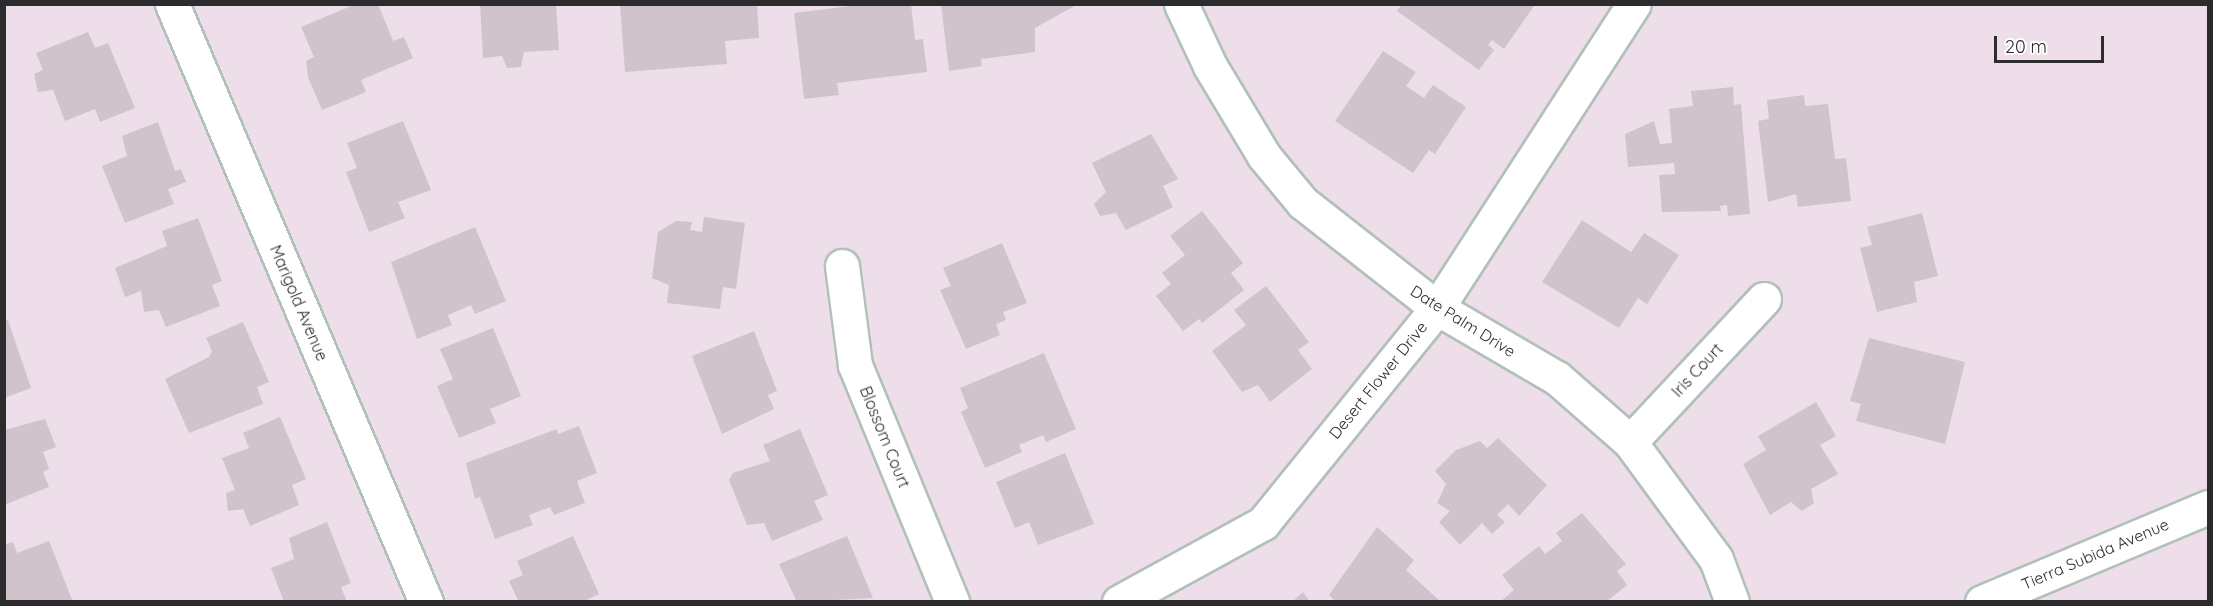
<!DOCTYPE html>
<style>
body{margin:0}
#map{position:relative;width:2213px;height:606px;overflow:hidden;background:#eedee9;font-family:Quicksand,sans-serif}
div>[style]{position:absolute}
[style*='--x']{left:calc(var(--x)*1px);top:calc(var(--y)*1px);width:calc(var(--w)*1px);rotate:calc(var(--a)*1deg)}
.building>*{inset:0;background:#d0c3cc}
.roads{filter:drop-shadow(2px 0 #b2c0ba) drop-shadow(-2px 0 #b2c0ba) drop-shadow(0 2px #b2c0ba) drop-shadow(0 -2px #b2c0ba)}
.street>*{height:33px;margin:-16.5px;padding:0 16.5px;transform-origin:16.5px;border-radius:16.5px;background:#fff}
.secondary>*{height:33px;margin:-16.5px;padding:0 16.5px;transform-origin:16.5px;border-radius:16.5px;background:#fff}
span{translate:-50% -50%;white-space:nowrap;text-align:center;line-height:1.15;-webkit-text-stroke:5px #fff;paint-order:stroke}
.street-label{font-size:16px;color:#2c2c2c}
.frame{position:absolute;inset:0;border:6px solid #2c2c2c;pointer-events:none}
.scale{position:absolute;left:1994px;top:36px;width:110px;height:27px;box-sizing:border-box;border:3px solid #2c2c2c;border-top:0;padding-left:8px;font-size:18px;line-height:21px;white-space:nowrap;color:#2c2c2c;-webkit-text-stroke:4px #fff;paint-order:stroke}
</style>
<div id="map">
<div class="building">
<i style="clip-path:polygon(356px 4px,378px 4px,393px 41px,404px 37px,413px 58px,361px 80px,366px 92px,322px 110px,308px 77px,306px 61px,314px 57px,301px 27px)"></i>
<i style="clip-path:polygon(480px 4px,556px 4px,559px 50px,524px 52px,521px 67px,507px 68px,502px 56px,483px 58px)"></i>
<i style="clip-path:polygon(620px 4px,757px 4px,759px 38px,725px 41px,727px 64px,625px 72px)"></i>
<i style="clip-path:polygon(866px 4px,911px 4px,915px 40px,923px 39px,927px 72px,837px 83px,839px 95px,804px 99px,794px 13px)"></i>
<i style="clip-path:polygon(941px 4px,1078px 4px,1035px 28px,1035px 52px,981px 59px,982px 66px,949px 71px)"></i>
<i style="clip-path:polygon(1402px 4px,1531px 4px,1534px 6px,1504px 49px,1492px 40px,1488px 45px,1494px 50px,1479px 70px,1397px 11px)"></i>
<i style="clip-path:polygon(88px 32px,95px 48px,108px 43px,135px 108px,100px 122px,95px 109px,65px 121px,53px 90px,38px 92px,34px 74px,43px 70px,36px 53px)"></i>
<i style="clip-path:polygon(1383px 51px,1416px 72px,1406px 86px,1424px 98px,1433px 85px,1466px 107px,1435px 154px,1429px 150px,1413px 173px,1335px 121px)"></i>
<i style="clip-path:polygon(1733px 87px,1734px 105px,1741px 104px,1750px 214px,1728px 216px,1727px 205px,1720px 206px,1721px 211px,1662px 212px,1659px 175px,1675px 174px,1674px 163px,1628px 167px,1625px 134px,1654px 121px,1660px 144px,1672px 143px,1669px 109px,1693px 106px,1691px 91px)"></i>
<i style="clip-path:polygon(1804px 95px,1805px 106px,1828px 104px,1835px 159px,1846px 158px,1851px 201px,1798px 207px,1796px 194px,1768px 202px,1758px 121px,1769px 119px,1767px 100px)"></i>
<i style="clip-path:polygon(403px 121px,431px 190px,398px 202px,405px 218px,369px 232px,346px 172px,357px 168px,347px 143px)"></i>
<i style="clip-path:polygon(158px 122px,175px 171px,181px 169px,186px 182px,168px 189px,174px 204px,125px 223px,102px 166px,127px 156px,122px 136px)"></i>
<i style="clip-path:polygon(1151px 134px,1178px 179px,1163px 186px,1173px 207px,1126px 230px,1116px 213px,1100px 216px,1094px 204px,1106px 192px,1092px 163px)"></i>
<i style="clip-path:polygon(1202px 211px,1243px 263px,1231px 273px,1244px 290px,1202px 323px,1199px 319px,1183px 331px,1156px 296px,1171px 284px,1162px 273px,1185px 255px,1170px 236px)"></i>
<i style="clip-path:polygon(1922px 213px,1938px 276px,1914px 282px,1917px 302px,1877px 312px,1860px 248px,1872px 245px,1867px 227px)"></i>
<i style="clip-path:polygon(704px 217px,745px 223px,736px 289px,723px 287px,720px 309px,667px 303px,669px 285px,652px 278px,658px 232px,676px 221px,692px 222px,690px 230px,702px 232px)"></i>
<i style="clip-path:polygon(198px 218px,222px 281px,212px 285px,220px 306px,166px 327px,159px 310px,144px 312px,141px 291px,125px 297px,115px 268px,167px 246px,162px 231px)"></i>
<i style="clip-path:polygon(1582px 220px,1631px 252px,1644px 233px,1679px 255px,1647px 304px,1638px 298px,1619px 328px,1542px 282px)"></i>
<i style="clip-path:polygon(475px 227px,506px 301px,475px 314px,471px 305px,448px 315px,452px 325px,417px 339px,391px 262px)"></i>
<i style="clip-path:polygon(1002px 243px,1027px 303px,1003px 312px,1006px 320px,996px 324px,1000px 335px,966px 349px,940px 290px,951px 286px,943px 268px)"></i>
<i style="clip-path:polygon(1266px 286px,1309px 342px,1298px 350px,1312px 369px,1270px 402px,1258px 385px,1242px 392px,1212px 351px,1246px 325px,1234px 310px)"></i>
<i style="clip-path:polygon(8px 320px,31px 388px,4px 398px,4px 321px)"></i>
<i style="clip-path:polygon(243px 322px,269px 382px,257px 387px,263px 404px,189px 433px,165px 379px,209px 357px,212px 351px,206px 338px)"></i>
<i style="clip-path:polygon(493px 328px,521px 396px,490px 409px,496px 423px,459px 438px,437px 386px,453px 379px,440px 349px)"></i>
<i style="clip-path:polygon(754px 331px,777px 391px,768px 395px,774px 409px,722px 434px,692px 356px)"></i>
<i style="clip-path:polygon(1869px 338px,1965px 362px,1945px 444px,1856px 421px,1861px 404px,1850px 401px)"></i>
<i style="clip-path:polygon(1044px 353px,1076px 429px,1046px 442px,1043px 435px,1019px 445px,1022px 452px,985px 468px,961px 412px,968px 408px,960px 388px)"></i>
<i style="clip-path:polygon(1816px 402px,1836px 436px,1820px 445px,1838px 474px,1811px 489px,1814px 503px,1802px 511px,1791px 502px,1770px 515px,1743px 464px,1766px 450px,1758px 436px)"></i>
<i style="clip-path:polygon(280px 417px,306px 479px,292px 485px,299px 505px,250px 526px,243px 509px,228px 511px,226px 493px,235px 490px,222px 458px,249px 448px,243px 433px)"></i>
<i style="clip-path:polygon(45px 419px,56px 447px,43px 452px,49px 469px,43px 472px,49px 487px,4px 505px,4px 430px)"></i>
<i style="clip-path:polygon(579px 426px,597px 473px,577px 481px,585px 503px,554px 515px,550px 507px,529px 515px,533px 525px,495px 539px,480px 497px,475px 499px,466px 463px,557px 429px,558px 434px)"></i>
<i style="clip-path:polygon(800px 429px,828px 495px,814px 501px,823px 520px,772px 541px,764px 523px,747px 525px,729px 480px,733px 473px,770px 461px,763px 445px)"></i>
<i style="clip-path:polygon(1498px 438px,1547px 485px,1519px 516px,1508px 504px,1497px 515px,1505px 522px,1492px 534px,1482px 523px,1460px 545px,1439px 522px,1450px 511px,1437px 503px,1446px 484px,1435px 471px,1456px 450px,1480px 441px,1487px 448px)"></i>
<i style="clip-path:polygon(1065px 453px,1094px 524px,1038px 545px,1029px 522px,1015px 528px,996px 482px)"></i>
<i style="clip-path:polygon(1582px 513px,1626px 564px,1617px 571px,1627px 585px,1606px 602px,1500px 602px,1514px 590px,1502px 575px,1539px 546px,1545px 554px,1562px 541px,1556px 533px)"></i>
<i style="clip-path:polygon(327px 522px,351px 583px,341px 587px,347px 602px,284px 602px,271px 568px,294px 559px,289px 538px)"></i>
<i style="clip-path:polygon(1377px 527px,1414px 560px,1406px 570px,1441px 602px,1336px 602px,1329px 595px)"></i>
<i style="clip-path:polygon(573px 536px,599px 594px,582px 602px,519px 602px,509px 581px,523px 575px,517px 561px)"></i>
<i style="clip-path:polygon(847px 536px,873px 598px,797px 602px,779px 564px)"></i>
<i style="clip-path:polygon(49px 541px,73px 602px,4px 602px,4px 545px,13px 542px,17px 553px)"></i>
<i style="clip-path:polygon(1303px 592px,1310px 602px,1292px 602px)"></i>
</div>
<div class="roads">
<div class="street">
<i style="--x:172;--y:4;--w:650;--a:66.99"></i>
<i style="--x:1181;--y:4;--w:68;--a:64.9"></i>
<i style="--x:1210;--y:66;--w:105;--a:59"></i>
<i style="--x:1264;--y:156;--w:61;--a:50.3"></i>
<i style="--x:1303;--y:203;--w:170;--a:38.1"></i>
<i style="--x:1437;--y:308;--w:139;--a:30.3"></i>
<i style="--x:1557;--y:378;--w:97;--a:41.2"></i>
<i style="--x:1630;--y:442;--w:145;--a:53.7"></i>
<i style="--x:1716;--y:559;--w:46;--a:69.6"></i>
<i style="--x:842;--y:266;--w:100;--a:82.5"></i>
<i style="--x:855;--y:365;--w:256;--a:67.7"></i>
<i style="--x:1630;--y:442;--w:196;--a:-46.9"></i>
<i style="--x:1119;--y:602;--w:164;--a:-28.7"></i>
<i style="--x:1263;--y:523;--w:277;--a:-51"></i>
<i style="--x:1437;--y:308;--w:362;--a:-57.1"></i>
</div>
<div class="secondary">
<i style="--x:1982;--y:602;--w:245;--a:-22.8"></i>
</div>
</div>
<div class="street-label">
<span style="left:299px;top:303px;rotate:67deg">Marigold Avenue</span>
<span style="left:1463px;top:321px;rotate:32deg">Date Palm Drive</span>
<span style="left:1697px;top:370px;rotate:-47deg">Iris Court</span>
<span style="left:1378px;top:380px;rotate:-51deg">Desert Flower Drive</span>
<span style="left:885px;top:437px;rotate:68deg">Blossom Court</span>
<span style="left:2095px;top:554px;rotate:-23deg">Tierra Subida Avenue</span>
</div>
<div class="frame"></div>
<div class="scale">20 m</div>
</div>
